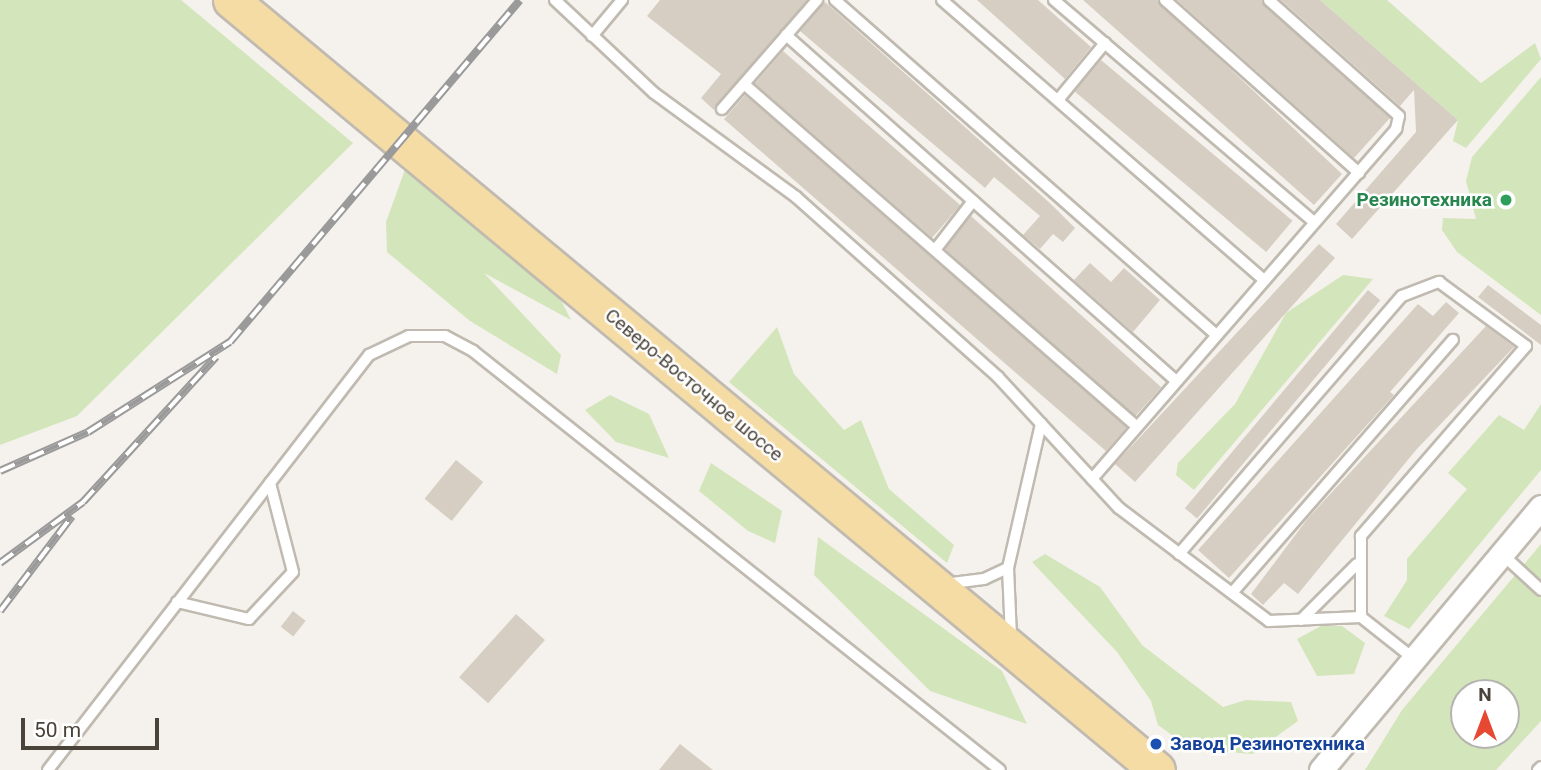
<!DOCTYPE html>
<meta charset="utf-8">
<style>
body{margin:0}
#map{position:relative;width:1541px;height:770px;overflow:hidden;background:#f5f2ed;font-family:Roboto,sans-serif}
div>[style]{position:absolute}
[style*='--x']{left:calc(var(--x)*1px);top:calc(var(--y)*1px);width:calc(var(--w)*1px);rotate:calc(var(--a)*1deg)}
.green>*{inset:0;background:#d3e5ba}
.building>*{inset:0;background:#d6cec3;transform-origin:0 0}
.roads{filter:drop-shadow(2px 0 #c0bab0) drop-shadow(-2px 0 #c0bab0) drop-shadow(0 2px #c0bab0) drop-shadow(0 -2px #c0bab0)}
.service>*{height:10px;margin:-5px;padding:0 5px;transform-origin:5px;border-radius:5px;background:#fff}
.minor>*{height:23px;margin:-11.5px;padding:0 11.5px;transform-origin:11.5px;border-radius:11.5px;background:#fff}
.primary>*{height:35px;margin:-17.5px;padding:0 17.5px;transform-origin:17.5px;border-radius:17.5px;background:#f5dca5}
.rail>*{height:8px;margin-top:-4px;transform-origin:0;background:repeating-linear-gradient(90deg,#fff 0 16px,#9a9a9a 0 32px);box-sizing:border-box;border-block:2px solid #9a9a9a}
.dots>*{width:19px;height:19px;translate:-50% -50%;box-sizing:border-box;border:4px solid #fff;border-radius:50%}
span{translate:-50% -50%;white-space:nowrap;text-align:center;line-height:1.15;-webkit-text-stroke:5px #fff;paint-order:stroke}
.leisure-label{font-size:19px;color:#27864d;font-weight:700}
.right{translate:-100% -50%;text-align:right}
.street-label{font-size:19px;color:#49433a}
.transit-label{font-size:19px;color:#164399;font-weight:700}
.left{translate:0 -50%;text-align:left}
.north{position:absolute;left:1450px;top:679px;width:70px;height:70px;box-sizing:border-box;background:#fff;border:2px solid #b6b4b0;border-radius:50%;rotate:0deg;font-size:19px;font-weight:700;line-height:28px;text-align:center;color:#49433a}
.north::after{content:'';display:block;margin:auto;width:24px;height:32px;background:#e64832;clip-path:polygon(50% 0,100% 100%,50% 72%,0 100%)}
.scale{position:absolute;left:21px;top:718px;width:138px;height:32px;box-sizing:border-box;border:4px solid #49433a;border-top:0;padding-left:9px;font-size:21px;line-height:24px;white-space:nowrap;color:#49433a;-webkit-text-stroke:5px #fff;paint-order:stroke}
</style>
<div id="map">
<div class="green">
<i style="clip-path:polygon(0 0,181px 0,353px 143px,77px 416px,0 445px)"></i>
<i style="clip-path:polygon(1320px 0,1387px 0,1481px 83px,1535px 43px,1541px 59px,1466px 148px,1453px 141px,1458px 120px)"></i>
<i style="clip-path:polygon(1541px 77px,1541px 315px,1457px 252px,1442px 230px,1443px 218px,1476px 219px,1466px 181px,1472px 157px)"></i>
<i style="clip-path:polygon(406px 167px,558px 294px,571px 320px,484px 273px,561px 355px,557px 374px,470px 321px,387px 252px,386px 222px)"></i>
<i style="clip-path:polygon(1343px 275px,1373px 279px,1194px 490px,1176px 475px,1178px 463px,1235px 404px,1286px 313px)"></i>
<i style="clip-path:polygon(777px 327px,794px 374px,844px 430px,861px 420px,889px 489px,954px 545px,947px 563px,729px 382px)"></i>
<i style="clip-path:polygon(610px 395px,649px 414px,669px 458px,616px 442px,585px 410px)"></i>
<i style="clip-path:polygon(1541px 404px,1541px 470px,1409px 629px,1384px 616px,1407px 580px,1407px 559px,1467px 489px,1448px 473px,1499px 415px,1524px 430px)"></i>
<i style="clip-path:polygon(711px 463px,782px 511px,775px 543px,748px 531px,699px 491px)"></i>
<i style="clip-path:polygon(818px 537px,1002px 671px,1027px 724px,930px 691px,814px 575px)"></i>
<i style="clip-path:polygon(evenodd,1541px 544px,1541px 721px,1496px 770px,1365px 770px,1402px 710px,1541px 544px,1464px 693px,1506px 693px,1506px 735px,1464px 735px,1464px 693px)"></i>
<i style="clip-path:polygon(1045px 554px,1100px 587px,1142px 645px,1223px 707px,1246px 700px,1291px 702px,1298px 721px,1252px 754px,1191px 749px,1158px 725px,1151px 701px,1117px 652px,1032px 562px)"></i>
<i style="clip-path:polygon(1321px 626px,1342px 626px,1365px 643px,1354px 674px,1317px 676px,1297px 639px)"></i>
</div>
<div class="building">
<i style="clip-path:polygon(660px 0,807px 0,714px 110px,701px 98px,721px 74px,647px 16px)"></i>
<i style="clip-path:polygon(977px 0,1038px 0,1091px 47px,1065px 79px)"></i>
<i style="clip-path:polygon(1083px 0,1157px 0,1342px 174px,1314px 205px)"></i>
<i style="clip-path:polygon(1177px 0,1261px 0,1390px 118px,1354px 158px)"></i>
<i style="clip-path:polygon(1281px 0,1320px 0,1458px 120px,1352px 239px,1336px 224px,1416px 132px,1414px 90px,1400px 106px)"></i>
<i style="clip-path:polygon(825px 2px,1052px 205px,1075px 228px,1063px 242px,1053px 234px,1040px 249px,1023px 235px,1040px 216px,994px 177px,985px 188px,800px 31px)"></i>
<i style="left:783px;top:51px;width:235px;height:43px;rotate:41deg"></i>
<i style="left:1101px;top:60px;width:250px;height:41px;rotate:40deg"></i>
<i style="left:745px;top:95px;width:506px;height:32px;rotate:41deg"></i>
<i style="left:971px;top:216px;width:256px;height:42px;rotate:42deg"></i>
<i style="clip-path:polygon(1319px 244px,1335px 258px,1135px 482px,1115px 464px)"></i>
<i style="clip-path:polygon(1090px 263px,1111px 282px,1124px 268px,1160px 300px,1133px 332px,1074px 280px)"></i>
<i style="clip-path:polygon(1488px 285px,1541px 325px,1541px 345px,1478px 297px)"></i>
<i style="left:1368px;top:290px;width:16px;height:285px;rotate:40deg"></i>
<i style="clip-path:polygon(1446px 302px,1459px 313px,1390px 392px,1394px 395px,1229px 578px,1198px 550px,1418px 304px,1433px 316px)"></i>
<i style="clip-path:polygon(1486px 326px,1514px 347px,1416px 450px,1298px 594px,1284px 583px,1263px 605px,1251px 594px,1308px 518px)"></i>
<i style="left:456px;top:460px;width:35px;height:50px;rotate:39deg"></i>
<i style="left:293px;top:611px;width:16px;height:20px;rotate:38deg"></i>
<i style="left:516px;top:614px;width:39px;height:85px;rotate:42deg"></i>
<i style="clip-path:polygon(680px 744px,713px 770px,659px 770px)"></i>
</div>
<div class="roads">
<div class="service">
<i style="--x:555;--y:0;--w:136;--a:43.2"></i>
<i style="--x:654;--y:93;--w:176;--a:36.2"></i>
<i style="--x:796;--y:197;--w:271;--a:41.7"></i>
<i style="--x:998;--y:377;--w:178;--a:47.3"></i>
<i style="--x:1119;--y:508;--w:188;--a:37"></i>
<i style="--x:1269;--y:621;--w:92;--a:-2.5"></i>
<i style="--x:1361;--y:617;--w:66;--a:38.3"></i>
<i style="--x:835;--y:0;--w:505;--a:41.3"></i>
<i style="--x:942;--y:0;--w:424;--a:41"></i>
<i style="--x:1054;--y:0;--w:340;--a:40.5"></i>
<i style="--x:1165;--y:0;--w:260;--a:41.7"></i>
<i style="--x:786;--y:35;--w:520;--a:41.57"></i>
<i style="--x:592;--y:36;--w:47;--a:-50.2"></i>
<i style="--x:744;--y:84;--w:520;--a:41.1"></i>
<i style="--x:1058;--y:100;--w:74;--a:-50.5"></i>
<i style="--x:722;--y:109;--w:145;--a:-48.9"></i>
<i style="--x:935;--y:250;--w:62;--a:-52.2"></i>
<i style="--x:1092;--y:479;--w:464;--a:-49"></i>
<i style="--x:1396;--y:129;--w:13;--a:-77"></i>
<i style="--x:1399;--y:116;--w:174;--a:-138.3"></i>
<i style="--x:1179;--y:554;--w:341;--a:-49.2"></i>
<i style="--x:1402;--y:296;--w:40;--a:-21"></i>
<i style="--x:1439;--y:282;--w:108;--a:36.3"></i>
<i style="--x:1526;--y:346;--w:252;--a:131"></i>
<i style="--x:1361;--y:536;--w:81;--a:90"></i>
<i style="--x:1502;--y:554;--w:53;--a:42.7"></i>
<i style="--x:1008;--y:568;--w:70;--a:87.5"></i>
<i style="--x:944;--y:584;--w:40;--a:-7.1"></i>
<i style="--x:984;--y:579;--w:26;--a:-25"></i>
<i style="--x:1008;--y:568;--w:148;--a:-77.1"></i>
<i style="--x:1232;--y:593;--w:336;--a:-48.9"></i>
<i style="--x:177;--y:602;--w:74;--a:13.3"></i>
<i style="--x:249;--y:619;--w:64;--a:-46.9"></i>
<i style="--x:293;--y:572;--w:92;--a:-104.5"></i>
<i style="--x:1301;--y:620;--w:79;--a:-45"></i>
<i style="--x:48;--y:770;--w:525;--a:-52.28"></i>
<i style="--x:369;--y:355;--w:44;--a:-25.4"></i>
<i style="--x:409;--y:336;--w:36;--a:0"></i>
<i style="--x:445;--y:336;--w:32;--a:28"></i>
<i style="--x:473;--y:351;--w:673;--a:38.49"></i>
<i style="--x:1538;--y:770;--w:4;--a:-45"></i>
</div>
<div class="minor">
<i style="--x:1321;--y:770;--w:343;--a:-50.1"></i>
</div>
<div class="primary">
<i style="--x:231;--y:0;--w:1204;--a:39.74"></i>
</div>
</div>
<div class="rail">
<i style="--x:0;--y:471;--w:96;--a:-23.9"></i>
<i style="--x:88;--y:432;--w:168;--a:-32.4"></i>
<i style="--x:230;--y:342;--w:448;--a:-49.7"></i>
<i style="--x:0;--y:563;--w:103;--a:-36.3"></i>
<i style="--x:83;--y:502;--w:197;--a:-47.5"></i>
<i style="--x:0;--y:611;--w:119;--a:-52.8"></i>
</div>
<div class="dots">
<i style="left:1506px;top:200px;background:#2e9e5b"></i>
<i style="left:1156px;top:744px;background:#1a4fb4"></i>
</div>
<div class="leisure-label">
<span class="right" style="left:1492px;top:200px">Резинотехника</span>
</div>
<div class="street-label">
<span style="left:694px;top:385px;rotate:40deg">Северо-Восточное шоссе</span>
</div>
<div class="transit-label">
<span class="left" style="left:1170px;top:744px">Завод Резинотехника</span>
</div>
<div class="north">N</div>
<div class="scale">50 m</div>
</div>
